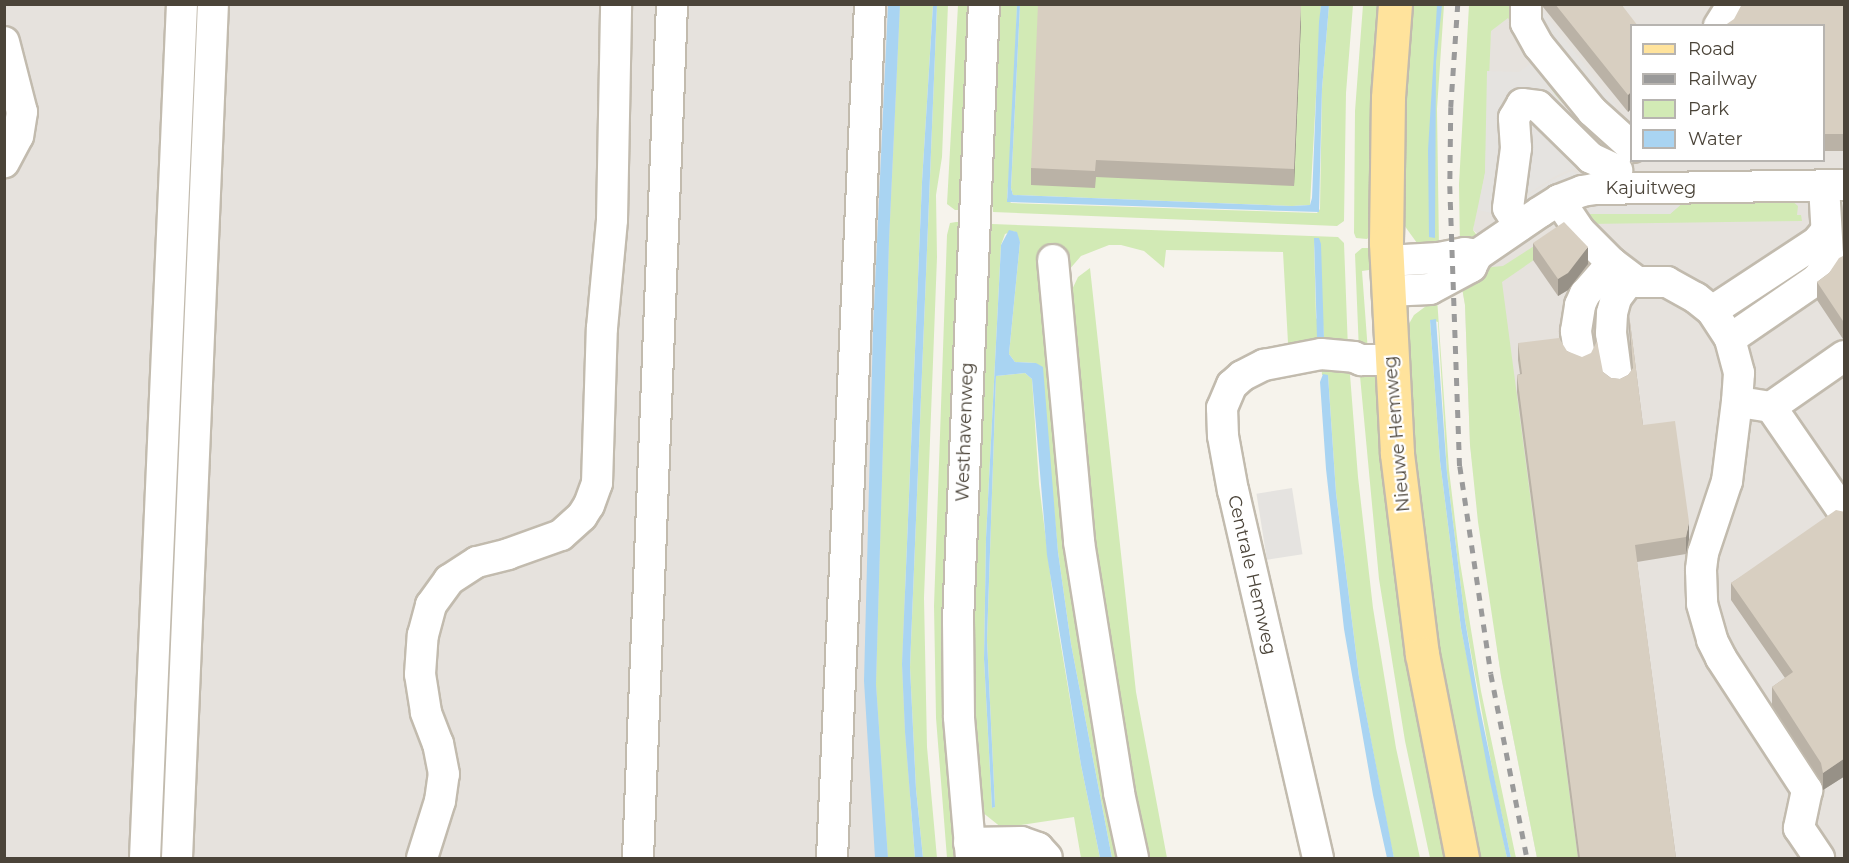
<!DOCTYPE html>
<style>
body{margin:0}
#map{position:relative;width:1849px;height:863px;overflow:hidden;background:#f6f3ec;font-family:Montserrat,sans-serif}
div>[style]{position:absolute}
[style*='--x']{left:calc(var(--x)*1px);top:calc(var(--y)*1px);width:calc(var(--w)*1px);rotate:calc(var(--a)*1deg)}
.industrial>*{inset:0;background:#e6e2dd}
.green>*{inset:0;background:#d2eab5}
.parking>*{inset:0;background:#e5e3e0;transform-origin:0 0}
.water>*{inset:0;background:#a9d4f2}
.roads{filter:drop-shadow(2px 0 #c2bbae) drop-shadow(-2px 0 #c2bbae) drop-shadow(0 2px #c2bbae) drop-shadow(0 -2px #c2bbae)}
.minor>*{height:30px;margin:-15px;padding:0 15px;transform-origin:15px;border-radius:15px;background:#fff}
.major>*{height:33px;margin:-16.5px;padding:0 16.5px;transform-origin:16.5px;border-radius:16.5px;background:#ffe39c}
.rail>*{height:4.5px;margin-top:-2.25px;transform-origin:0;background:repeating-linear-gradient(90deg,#9a9a9a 0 8px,transparent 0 16px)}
.wall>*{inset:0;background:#bab2a6}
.shaded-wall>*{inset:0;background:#979187}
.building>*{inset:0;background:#d8cfc1}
span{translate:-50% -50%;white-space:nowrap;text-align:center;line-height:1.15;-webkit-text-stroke:4.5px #fff;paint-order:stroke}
.street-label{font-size:18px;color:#4b4439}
.frame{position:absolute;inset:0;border:6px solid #4b4439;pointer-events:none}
.legend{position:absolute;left:1630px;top:24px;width:195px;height:138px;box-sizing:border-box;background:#fff;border:2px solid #b7b4b0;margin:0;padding:8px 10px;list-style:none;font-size:18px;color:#4b4439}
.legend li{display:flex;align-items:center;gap:12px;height:30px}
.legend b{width:30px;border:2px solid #b7b4b0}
</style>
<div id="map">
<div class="industrial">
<i style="clip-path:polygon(5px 5px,924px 5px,903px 539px,912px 858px,5px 858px)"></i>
<i style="clip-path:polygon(evenodd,1493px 5px,1844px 5px,1844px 858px,1537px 858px,1501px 676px,1470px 445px,1465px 305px,1461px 282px,1479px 235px,1473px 230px,1488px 137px,1488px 63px,1493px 5px,1632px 26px,1824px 26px,1824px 160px,1632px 160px,1632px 26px)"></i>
</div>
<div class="green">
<i style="clip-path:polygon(948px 4px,942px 157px,936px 195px,937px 257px,924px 598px,927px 747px,937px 858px,923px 858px,916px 789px,910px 667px,937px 5px)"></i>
<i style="clip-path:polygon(900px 5px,933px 5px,922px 182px,902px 664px,905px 732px,915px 858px,888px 858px,876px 684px,889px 241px)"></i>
<i style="clip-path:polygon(958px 5px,972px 5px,966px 147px,960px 178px,959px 210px,955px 210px,947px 204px)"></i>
<i style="clip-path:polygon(995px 5px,1017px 5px,1013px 125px,1007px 198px,1011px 203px,1317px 213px,1320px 209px,1322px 89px,1329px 5px,1353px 5px,1346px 93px,1344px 221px,1337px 226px,993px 212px,990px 157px)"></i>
<i style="clip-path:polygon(1020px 5px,1038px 5px,1096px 177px,1274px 5px,1321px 5px,1310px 205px,1292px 206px,1013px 195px,1011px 188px)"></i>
<i style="clip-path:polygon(1363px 5px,1379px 5px,1371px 138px,1370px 236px,1367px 239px,1356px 238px,1354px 233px,1355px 111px)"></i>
<i style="clip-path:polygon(1410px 5px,1444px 5px,1437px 109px,1439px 248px,1417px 243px,1404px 225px,1404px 89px)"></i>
<i style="clip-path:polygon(1469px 5px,1519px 5px,1598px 123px,1591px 131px,1556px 96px,1526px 54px,1508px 18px,1491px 31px,1485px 173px,1473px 230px,1476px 234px,1483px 233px,1484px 236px,1460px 248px,1459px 184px)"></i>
<i style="clip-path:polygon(1686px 200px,1792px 201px,1798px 206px,1797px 215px,1801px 215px,1802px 221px,1587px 224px,1586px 214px,1670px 214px)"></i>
<i style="clip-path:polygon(956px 222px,959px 222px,957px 239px,961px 266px,959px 858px,947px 858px,936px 718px,934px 606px,947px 235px,950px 223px)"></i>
<i style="clip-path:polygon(evenodd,992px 224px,1338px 237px,1344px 243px,1348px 349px,1288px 343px,1283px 252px,1166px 250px,1164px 268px,1144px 251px,1121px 245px,1109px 245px,1081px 256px,1062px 278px,1127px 858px,1112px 858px,1071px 644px,1058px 552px,1043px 391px,1036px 363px,1015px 362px,1009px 354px,1020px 242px,1014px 231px,1005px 234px,1001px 245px,986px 538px,984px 659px,992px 808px,995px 807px,987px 640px,996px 376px,1025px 373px,1032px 379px,1039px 484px,1054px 604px,1081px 765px,1100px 858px,1081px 858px,1074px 817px,1002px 828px,977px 808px,969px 665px,984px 287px,992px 224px,1314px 239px,1322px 310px,1324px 338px,1316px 317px,1314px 239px)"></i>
<i style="clip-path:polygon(1559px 230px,1567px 237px,1502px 282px,1578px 858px,1537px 858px,1501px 676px,1478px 522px,1470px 445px,1465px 305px,1461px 282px,1481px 268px,1503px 266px)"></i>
<i style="clip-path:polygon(1362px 248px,1370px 248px,1369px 270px,1362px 271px,1368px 352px,1359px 352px,1355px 254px)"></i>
<i style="clip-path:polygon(1090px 268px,1136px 692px,1167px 858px,1139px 858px,1100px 642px,1068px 298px,1078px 277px)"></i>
<i style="clip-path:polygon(1437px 298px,1449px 470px,1460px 562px,1481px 691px,1516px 858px,1511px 858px,1494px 778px,1465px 620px,1447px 473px,1438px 322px,1430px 320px,1440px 461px,1461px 628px,1507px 858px,1479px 858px,1456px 758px,1439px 659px,1411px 435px,1406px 329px,1414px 315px)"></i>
<i style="clip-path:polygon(1321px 360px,1349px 362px,1358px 477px,1373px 608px,1396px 748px,1420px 858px,1394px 858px,1391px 845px,1359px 677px,1336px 493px,1328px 375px,1322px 375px)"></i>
<i style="clip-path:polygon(1376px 368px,1385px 490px,1399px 603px,1414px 702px,1446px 858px,1430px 858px,1405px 741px,1379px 579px,1360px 376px,1363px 369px)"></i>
</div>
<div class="parking">
<i style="clip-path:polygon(1539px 7px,1616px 105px,1610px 120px,1531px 21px)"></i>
<i style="clip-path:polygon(1531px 63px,1564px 106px,1615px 151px,1606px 162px,1568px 170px,1554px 177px,1496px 214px,1478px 210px,1485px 173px,1487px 71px,1519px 72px)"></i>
<i style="clip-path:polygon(1572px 171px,1581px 176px,1526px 204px,1528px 196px,1550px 181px)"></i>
<i style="clip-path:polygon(1686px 200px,1670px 214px,1586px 214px,1593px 203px)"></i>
<i style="left:1292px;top:488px;width:67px;height:36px;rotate:81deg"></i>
</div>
<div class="water">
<i style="clip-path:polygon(900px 5px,889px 241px,876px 684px,888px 858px,875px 858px,864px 681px,873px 329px,888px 5px)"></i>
<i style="clip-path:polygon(937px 5px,910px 667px,916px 789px,923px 858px,915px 858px,905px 732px,902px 664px,922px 182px,933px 5px)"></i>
<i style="clip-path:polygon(1020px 5px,1011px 188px,1013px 195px,1292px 206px,1310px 205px,1312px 198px,1319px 22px,1321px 5px,1329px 5px,1322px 89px,1319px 212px,1007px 202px,1017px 5px)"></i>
<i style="clip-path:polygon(1437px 5px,1442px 5px,1436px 62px,1435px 238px,1429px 237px,1428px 150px)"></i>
<i style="clip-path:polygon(1009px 230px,1017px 232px,1020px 242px,1009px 354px,1015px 362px,1036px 363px,1043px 367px,1058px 552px,1071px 644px,1112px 858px,1100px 858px,1081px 765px,1047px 555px,1032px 379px,1025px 373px,996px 376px,987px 640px,995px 807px,992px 808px,984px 659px,986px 538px,1001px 245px)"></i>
<i style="clip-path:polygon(1314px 238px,1319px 238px,1321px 244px,1324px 338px,1317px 338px)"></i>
<i style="clip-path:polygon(1436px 319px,1447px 473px,1465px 620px,1480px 709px,1511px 858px,1507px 858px,1489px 777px,1461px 628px,1440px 461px,1430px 320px)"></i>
<i style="clip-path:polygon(1323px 374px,1328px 375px,1336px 493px,1359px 677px,1394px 858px,1387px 858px,1373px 795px,1344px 629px,1326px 469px,1320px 382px)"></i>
</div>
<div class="roads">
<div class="minor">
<i style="--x:1526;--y:4;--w:19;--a:90"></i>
<i style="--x:1526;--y:23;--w:26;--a:61"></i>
<i style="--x:1539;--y:46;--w:84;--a:50.8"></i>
<i style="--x:1592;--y:111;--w:54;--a:42"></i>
<i style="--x:1719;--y:26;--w:26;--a:-58"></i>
<i style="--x:4;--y:42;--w:72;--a:75.6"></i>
<i style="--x:22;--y:112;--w:24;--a:99"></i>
<i style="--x:18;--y:136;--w:30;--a:118"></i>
<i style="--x:1559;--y:200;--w:36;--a:56"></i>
<i style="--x:1579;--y:230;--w:47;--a:45"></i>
<i style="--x:1612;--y:263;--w:31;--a:37"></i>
<i style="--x:1637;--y:282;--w:30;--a:0"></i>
<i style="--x:1667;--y:282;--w:33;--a:29"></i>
<i style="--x:1696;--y:298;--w:21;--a:39"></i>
<i style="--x:1712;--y:311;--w:33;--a:57"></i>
<i style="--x:1730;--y:339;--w:35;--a:75"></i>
<i style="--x:1739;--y:373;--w:28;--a:94"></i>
<i style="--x:1737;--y:401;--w:81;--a:97.1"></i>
<i style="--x:1727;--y:481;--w:76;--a:108.4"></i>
<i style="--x:1703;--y:553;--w:17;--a:97"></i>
<i style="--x:1701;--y:570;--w:34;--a:88"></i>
<i style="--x:1702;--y:604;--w:37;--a:74"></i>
<i style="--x:1712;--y:640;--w:20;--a:63"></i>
<i style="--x:1721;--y:658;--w:158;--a:56.9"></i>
<i style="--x:1807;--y:790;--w:39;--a:102"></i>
<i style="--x:1799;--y:828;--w:36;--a:56"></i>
<i style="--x:1519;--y:226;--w:21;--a:-121"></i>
<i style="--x:1508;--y:208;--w:61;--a:-82.4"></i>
<i style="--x:1516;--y:148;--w:30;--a:-94"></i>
<i style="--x:1514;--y:118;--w:16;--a:-60"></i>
<i style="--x:1522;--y:104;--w:16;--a:7"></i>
<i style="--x:1538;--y:106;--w:74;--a:44.5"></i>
<i style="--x:1591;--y:158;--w:29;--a:25"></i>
<i style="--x:1053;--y:260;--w:283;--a:84.7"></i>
<i style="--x:1079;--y:542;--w:254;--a:80.9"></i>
<i style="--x:1119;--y:793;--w:66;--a:77.8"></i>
<i style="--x:1387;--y:261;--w:52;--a:-3.3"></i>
<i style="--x:1439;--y:258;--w:26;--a:-11"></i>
<i style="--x:1465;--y:253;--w:12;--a:9"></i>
<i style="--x:1389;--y:291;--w:41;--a:-2.8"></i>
<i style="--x:1430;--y:289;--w:47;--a:-28.2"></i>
<i style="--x:1471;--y:267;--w:13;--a:-63"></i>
<i style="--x:1477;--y:255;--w:76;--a:-34.3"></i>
<i style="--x:1540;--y:212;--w:22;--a:-32"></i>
<i style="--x:1559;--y:200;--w:25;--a:-21"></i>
<i style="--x:1582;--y:191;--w:12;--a:-9"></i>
<i style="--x:1594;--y:189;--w:250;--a:-0.9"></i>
<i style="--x:1712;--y:311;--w:126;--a:-33.3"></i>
<i style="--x:1817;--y:242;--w:14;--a:-51"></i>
<i style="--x:1730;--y:339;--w:104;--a:-34.5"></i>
<i style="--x:1816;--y:280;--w:9;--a:-49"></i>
<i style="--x:1822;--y:273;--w:19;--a:-72"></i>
<i style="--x:1828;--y:255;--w:69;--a:-93.3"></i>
<i style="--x:1580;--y:357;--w:26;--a:-99"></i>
<i style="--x:1576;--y:331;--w:26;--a:-81"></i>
<i style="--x:1580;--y:305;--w:12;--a:-66"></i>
<i style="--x:1585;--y:294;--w:41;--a:-48.9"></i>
<i style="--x:1617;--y:379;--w:46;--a:-97.4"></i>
<i style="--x:1611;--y:333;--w:20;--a:-87"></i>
<i style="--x:1612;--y:313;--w:16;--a:-75"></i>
<i style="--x:1616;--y:298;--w:25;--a:-53"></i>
<i style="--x:1752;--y:404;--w:19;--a:9"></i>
<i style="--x:1771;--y:407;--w:89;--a:-34.9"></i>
<i style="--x:1771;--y:407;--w:129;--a:55.4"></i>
<i style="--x:969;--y:843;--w:52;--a:-1.1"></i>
<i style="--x:1021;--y:842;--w:18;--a:19"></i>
<i style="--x:1038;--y:848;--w:13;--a:48"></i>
<i style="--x:145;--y:858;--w:855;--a:-87.52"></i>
<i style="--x:177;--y:858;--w:855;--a:-87.59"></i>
<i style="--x:422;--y:858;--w:60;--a:-72.5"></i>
<i style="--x:440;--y:801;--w:27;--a:-82"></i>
<i style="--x:444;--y:774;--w:31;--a:-101"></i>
<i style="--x:438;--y:744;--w:34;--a:-111"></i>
<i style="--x:426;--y:712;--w:38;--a:-99"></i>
<i style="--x:420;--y:674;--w:39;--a:-86"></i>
<i style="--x:423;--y:635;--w:31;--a:-75"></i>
<i style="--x:431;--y:605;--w:31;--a:-54"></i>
<i style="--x:449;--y:580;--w:33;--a:-33"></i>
<i style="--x:477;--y:562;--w:32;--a:-14"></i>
<i style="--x:508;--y:554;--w:56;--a:-19.7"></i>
<i style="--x:561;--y:535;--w:28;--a:-42"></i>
<i style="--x:582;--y:516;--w:13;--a:-58"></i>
<i style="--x:589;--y:505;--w:23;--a:-70"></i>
<i style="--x:597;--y:483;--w:155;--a:-88.2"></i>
<i style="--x:602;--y:328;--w:108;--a:-84.7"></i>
<i style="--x:612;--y:220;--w:216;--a:-88.9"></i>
<i style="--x:638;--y:858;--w:855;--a:-87.72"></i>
<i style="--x:832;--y:858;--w:855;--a:-87.45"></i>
<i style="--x:971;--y:858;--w:142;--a:-94.9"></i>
<i style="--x:959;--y:717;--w:96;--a:-90.6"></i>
<i style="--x:958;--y:621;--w:618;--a:-87.59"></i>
<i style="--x:1318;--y:858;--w:377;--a:-103"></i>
<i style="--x:1233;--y:491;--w:56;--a:-100.3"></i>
<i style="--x:1223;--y:436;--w:28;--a:-92"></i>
<i style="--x:1222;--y:408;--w:25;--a:-67"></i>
<i style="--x:1232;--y:385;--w:13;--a:-42"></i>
<i style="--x:1242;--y:376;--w:25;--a:-27"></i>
<i style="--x:1264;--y:365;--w:58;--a:-10.9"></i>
<i style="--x:1321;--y:354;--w:33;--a:5"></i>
<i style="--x:1354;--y:357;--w:8;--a:23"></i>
<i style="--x:1361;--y:360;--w:30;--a:0"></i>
</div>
<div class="major">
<i style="--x:1395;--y:4;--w:94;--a:94.3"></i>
<i style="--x:1388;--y:98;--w:145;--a:90.8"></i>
<i style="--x:1386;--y:243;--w:211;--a:87"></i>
<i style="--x:1397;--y:454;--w:202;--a:82.9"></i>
<i style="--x:1422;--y:654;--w:208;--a:78.9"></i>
</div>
</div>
<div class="rail">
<i style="--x:1458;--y:4;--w:103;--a:93.9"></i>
<i style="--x:1451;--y:107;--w:79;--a:90.7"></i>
<i style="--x:1450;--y:186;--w:280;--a:88"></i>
<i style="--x:1460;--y:466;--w:210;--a:81.5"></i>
<i style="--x:1491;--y:674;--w:187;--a:78.9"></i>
</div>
<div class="wall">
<i style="clip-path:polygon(1543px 4px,1621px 4px,1632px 26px,1632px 108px,1628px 112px,1543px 7px)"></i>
<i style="clip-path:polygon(1845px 4px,1845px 151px,1824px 151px,1824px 26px,1734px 19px)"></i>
<i style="clip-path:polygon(1301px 21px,1294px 186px,1096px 177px,1095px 188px,1031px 185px,1031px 168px)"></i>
<i style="clip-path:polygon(1533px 243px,1588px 264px,1568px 290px,1558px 296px,1533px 260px)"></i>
<i style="clip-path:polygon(1845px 255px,1845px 339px,1843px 339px,1817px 300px,1817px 282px,1829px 273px)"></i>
<i style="clip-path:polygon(1629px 314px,1643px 425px,1689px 539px,1686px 554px,1637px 562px,1676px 858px,1578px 858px,1517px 392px,1517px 375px,1520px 374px,1518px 360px,1518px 343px,1567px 351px,1603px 372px,1611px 378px,1620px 379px,1628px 375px,1632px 370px,1629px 331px)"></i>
<i style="clip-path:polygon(1845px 512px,1845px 776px,1823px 790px,1821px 781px,1772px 705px,1772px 687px,1785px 678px,1731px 600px,1731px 583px)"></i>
</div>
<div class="shaded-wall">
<i style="clip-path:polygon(1301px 4px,1301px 21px,1294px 186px,1294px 169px)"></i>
<i style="clip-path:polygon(1632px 91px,1632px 108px,1628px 112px,1628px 95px)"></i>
<i style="clip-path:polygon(1588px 247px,1588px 264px,1568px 290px,1558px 296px,1558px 279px)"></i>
<i style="clip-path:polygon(1689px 522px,1689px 539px,1686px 554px,1686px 537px)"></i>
<i style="clip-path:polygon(1845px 758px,1845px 776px,1823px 790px,1823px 773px)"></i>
</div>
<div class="building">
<i style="clip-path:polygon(1038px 4px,1301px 4px,1294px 169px,1096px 160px,1095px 171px,1031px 168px)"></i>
<i style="clip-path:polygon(1555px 4px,1621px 4px,1638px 26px,1632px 26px,1632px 91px,1628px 95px)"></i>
<i style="clip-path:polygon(1742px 4px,1845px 4px,1845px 134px,1824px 134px,1824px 26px,1724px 26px,1734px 19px)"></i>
<i style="clip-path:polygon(1564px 222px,1588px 247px,1568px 273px,1558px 279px,1533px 243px)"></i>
<i style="clip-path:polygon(1845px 255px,1845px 321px,1843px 321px,1817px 282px,1829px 273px,1839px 258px)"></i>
<i style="clip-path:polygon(1629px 314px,1643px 425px,1675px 421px,1689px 522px,1686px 537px,1635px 545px,1676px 858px,1580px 858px,1517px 375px,1522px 374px,1518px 343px,1559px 338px,1567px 351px,1582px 357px,1591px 353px,1597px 341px,1603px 372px,1611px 378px,1620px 379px,1628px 375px,1633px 368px)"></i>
<i style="clip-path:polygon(1836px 510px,1845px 512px,1845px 758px,1823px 773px,1821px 763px,1772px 687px,1793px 672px,1731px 583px)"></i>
</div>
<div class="street-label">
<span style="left:1651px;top:188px">Kajuitweg</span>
<span style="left:965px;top:432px;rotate:-88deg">Westhavenweg</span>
<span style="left:1397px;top:434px;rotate:-95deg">Nieuwe Hemweg</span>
<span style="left:1252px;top:575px;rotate:77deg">Centrale Hemweg</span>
</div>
<div class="frame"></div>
<ul class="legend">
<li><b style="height:8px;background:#ffe39c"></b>Road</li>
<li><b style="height:8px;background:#9a9a9a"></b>Railway</li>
<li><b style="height:16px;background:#d2eab5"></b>Park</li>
<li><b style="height:16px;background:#a9d4f2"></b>Water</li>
</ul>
</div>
